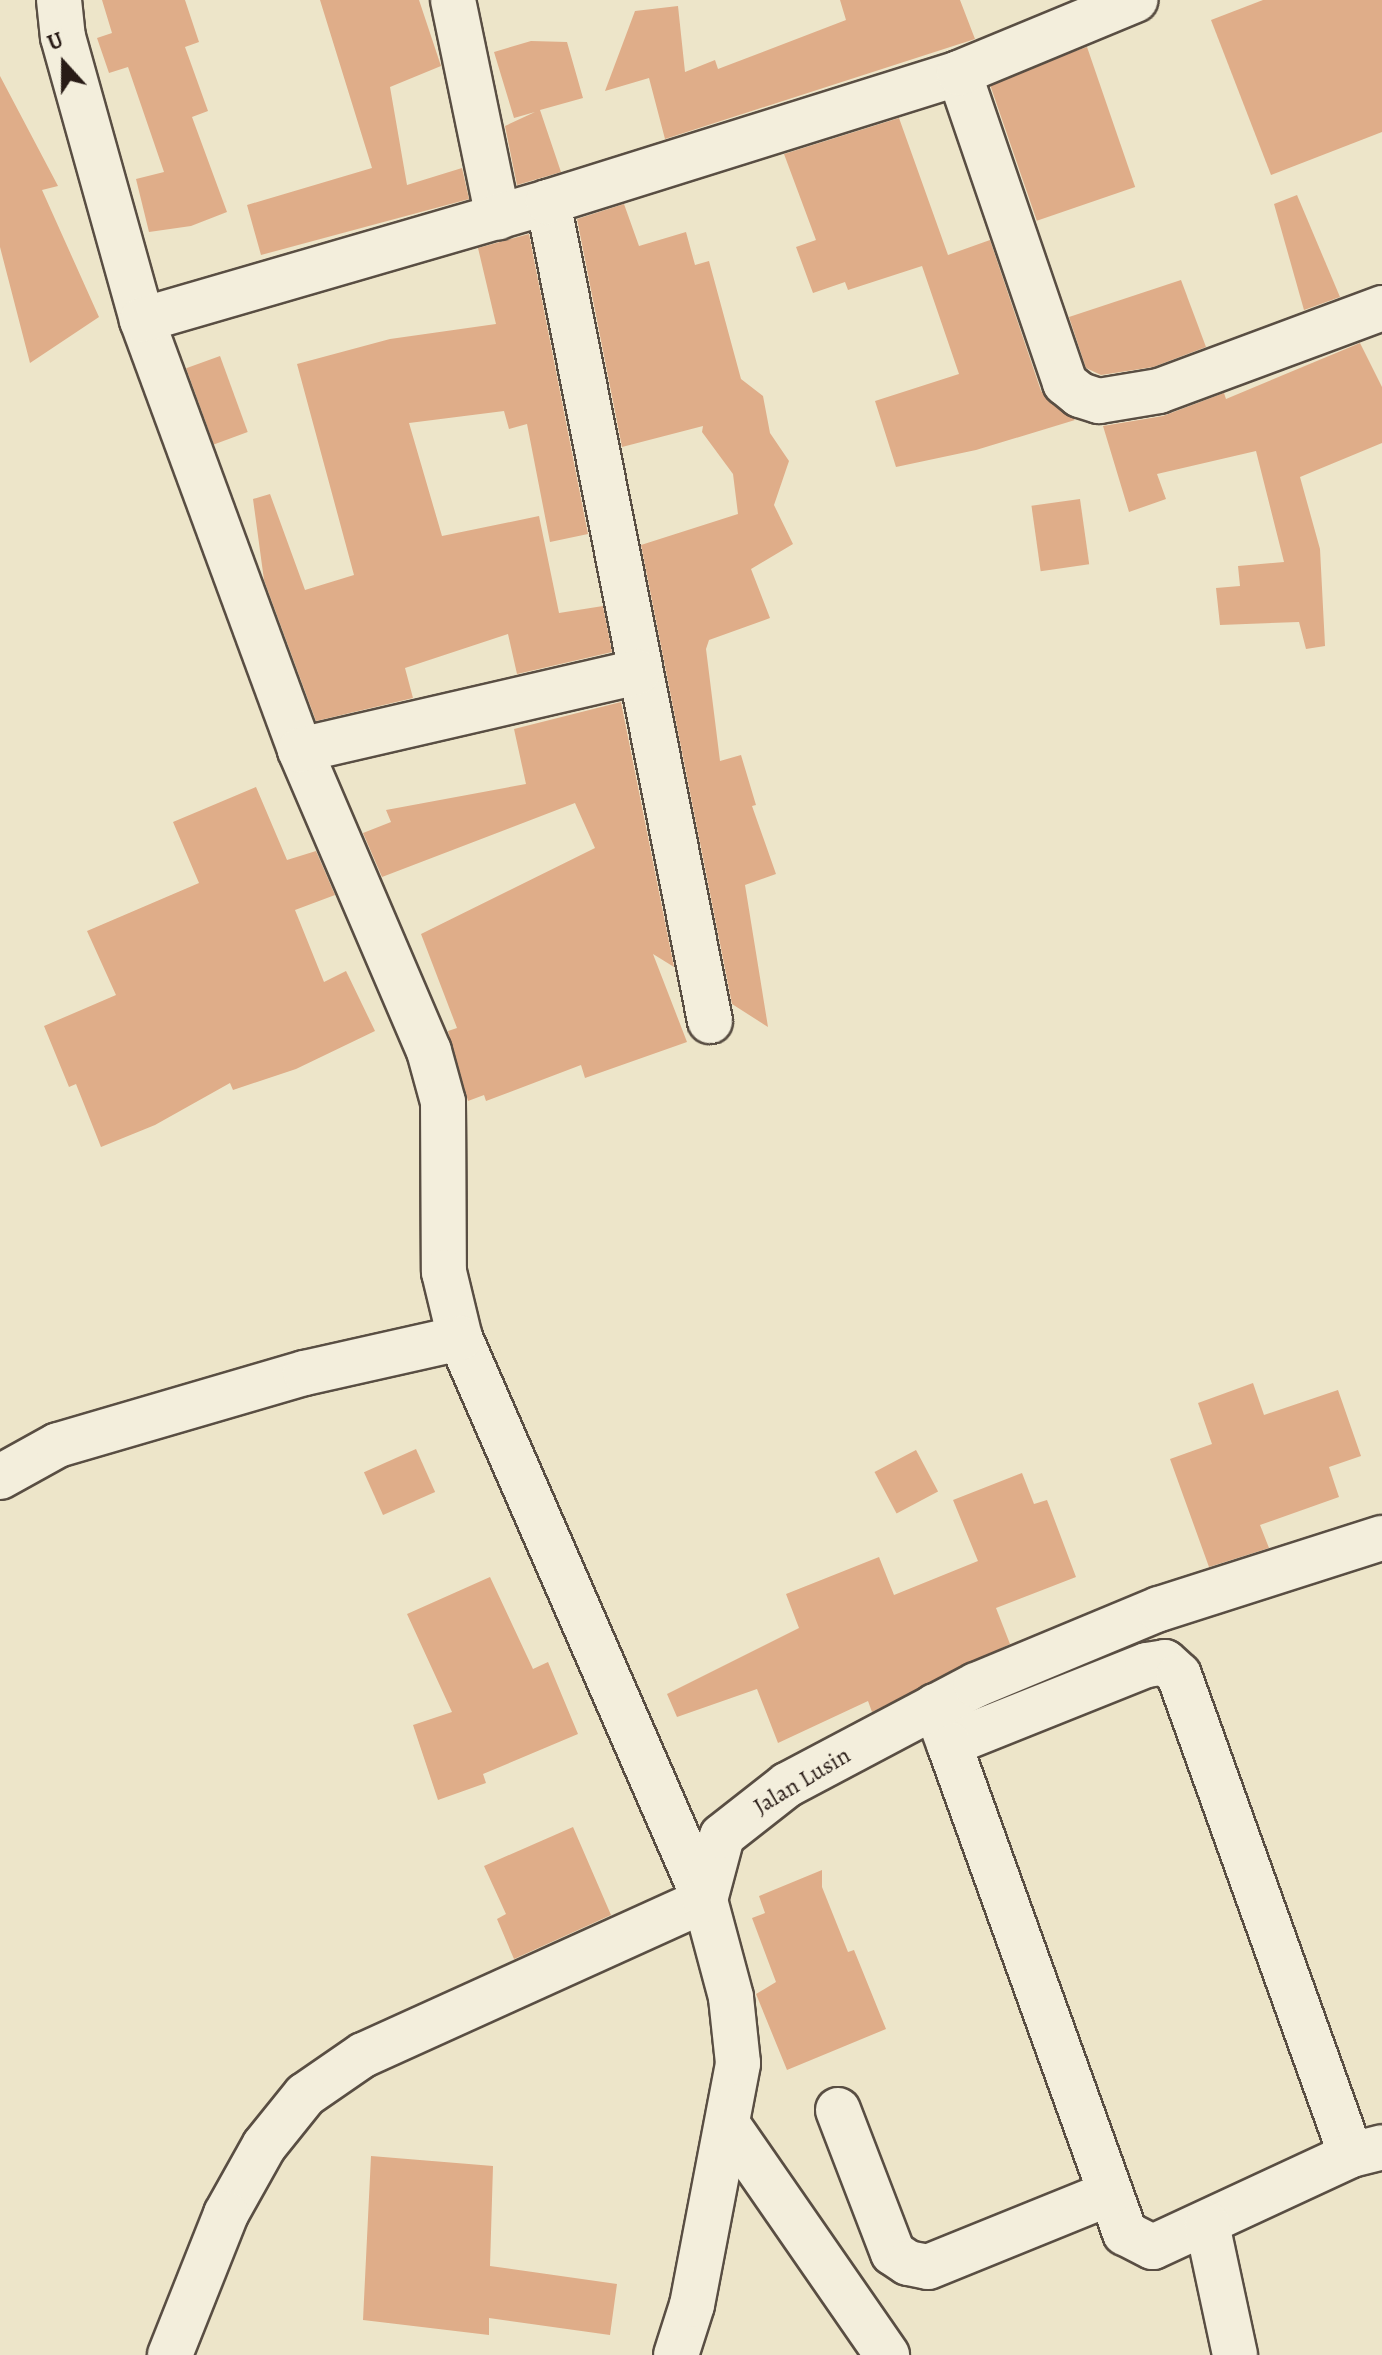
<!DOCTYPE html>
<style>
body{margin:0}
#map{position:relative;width:1382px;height:2355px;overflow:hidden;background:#ede5c9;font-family:Alegreya,serif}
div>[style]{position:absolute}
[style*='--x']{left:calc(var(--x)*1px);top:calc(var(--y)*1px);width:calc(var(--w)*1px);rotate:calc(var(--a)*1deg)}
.building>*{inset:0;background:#dfad89;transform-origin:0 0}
.roads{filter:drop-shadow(2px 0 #594e43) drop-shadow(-2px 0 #594e43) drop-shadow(0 2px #594e43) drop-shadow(0 -2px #594e43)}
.street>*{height:44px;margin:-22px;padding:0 22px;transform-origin:22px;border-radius:22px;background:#f3eedc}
span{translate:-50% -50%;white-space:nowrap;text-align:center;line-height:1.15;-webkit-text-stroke:7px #f3eedc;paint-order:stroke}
.street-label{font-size:24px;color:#281b16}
.north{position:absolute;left:24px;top:24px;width:80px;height:80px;-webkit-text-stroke:6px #f3eedc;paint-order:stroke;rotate:339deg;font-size:22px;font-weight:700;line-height:32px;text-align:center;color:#281b16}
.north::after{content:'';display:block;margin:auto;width:28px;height:36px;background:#281b16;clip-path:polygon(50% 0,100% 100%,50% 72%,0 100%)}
</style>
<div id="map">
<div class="building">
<i style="clip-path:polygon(102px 0,185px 0,199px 42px,185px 47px,208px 111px,192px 117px,227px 212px,191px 226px,149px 232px,136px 179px,164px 172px,128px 67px,109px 73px,97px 38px,112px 33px)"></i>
<i style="clip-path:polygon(320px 0,419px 0,441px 66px,390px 87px,407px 185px,462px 168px,469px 199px,261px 255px,247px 205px,372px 168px)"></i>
<i style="clip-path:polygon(840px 0,960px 0,975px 39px,665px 139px,649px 78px,605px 91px,635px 11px,678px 6px,685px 72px,715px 60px,718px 69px,846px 20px)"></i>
<i style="clip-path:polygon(1263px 0,1382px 0,1382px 132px,1271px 175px,1211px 20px)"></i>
<i style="clip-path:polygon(531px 41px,567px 42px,583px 98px,540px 110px,561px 172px,517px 185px,505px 126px,535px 112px,514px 118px,494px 52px)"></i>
<i style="left:1087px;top:47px;width:148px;height:104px;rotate:71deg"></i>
<i style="clip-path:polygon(0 76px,58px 186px,42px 190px,99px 317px,30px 363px,0 247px)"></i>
<i style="clip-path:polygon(899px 118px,948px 255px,990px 240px,1041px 391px,1075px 420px,976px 450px,896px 467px,875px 401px,959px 374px,922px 266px,848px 290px,845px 282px,813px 293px,796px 247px,816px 240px,784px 154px)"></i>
<i style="clip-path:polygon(1297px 195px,1340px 297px,1304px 310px,1274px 204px)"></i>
<i style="clip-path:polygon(624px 204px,639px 246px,686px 232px,695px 265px,709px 261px,741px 379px,763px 396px,770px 433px,789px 461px,774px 505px,793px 544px,751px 569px,770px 618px,709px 640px,706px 649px,720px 761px,741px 755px,756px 805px,752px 806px,776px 874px,745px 885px,768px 1027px,732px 1004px,641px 545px,738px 514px,733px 474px,702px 432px,703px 426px,622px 447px,577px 219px)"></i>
<i style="clip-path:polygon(529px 234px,588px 534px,550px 542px,527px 424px,509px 429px,504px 411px,409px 423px,442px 536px,539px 516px,559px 613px,603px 606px,612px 652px,517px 674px,508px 634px,405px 668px,413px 698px,316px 721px,264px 580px,253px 499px,270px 494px,305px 590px,354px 575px,297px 364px,390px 339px,496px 324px,478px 248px)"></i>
<i style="clip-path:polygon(1181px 280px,1206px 347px,1153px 367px,1101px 375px,1086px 368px,1069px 317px)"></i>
<i style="clip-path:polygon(1360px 343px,1382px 387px,1382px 443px,1300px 477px,1320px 549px,1325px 646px,1306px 649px,1299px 622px,1220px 625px,1216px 588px,1240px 586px,1238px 566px,1284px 562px,1256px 451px,1157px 474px,1166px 499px,1129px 512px,1103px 426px,1163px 416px,1224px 393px,1226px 399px)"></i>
<i style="left:220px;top:356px;width:81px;height:36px;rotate:70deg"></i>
<i style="left:1080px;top:499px;width:66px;height:49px;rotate:82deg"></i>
<i style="clip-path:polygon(621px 702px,674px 967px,653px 954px,687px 1042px,585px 1078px,581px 1065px,486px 1101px,484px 1095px,468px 1101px,448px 1031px,457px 1028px,421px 934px,595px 848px,575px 803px,382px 877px,363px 833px,391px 822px,386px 810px,526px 784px,514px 729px)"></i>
<i style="clip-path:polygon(256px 787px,287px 860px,316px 851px,335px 895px,295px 910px,324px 982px,346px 971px,375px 1031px,296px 1069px,233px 1090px,230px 1083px,155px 1125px,101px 1147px,76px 1084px,69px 1087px,44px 1026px,116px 995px,87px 931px,199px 883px,173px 822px)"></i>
<i style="clip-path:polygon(1253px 1383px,1264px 1415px,1338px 1390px,1361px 1456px,1329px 1467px,1339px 1497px,1260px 1525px,1269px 1548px,1209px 1567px,1170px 1459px,1212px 1444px,1198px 1403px)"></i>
<i style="left:416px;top:1449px;width:47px;height:57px;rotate:66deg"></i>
<i style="left:916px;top:1450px;width:47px;height:47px;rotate:62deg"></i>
<i style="clip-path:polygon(1022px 1473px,1034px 1504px,1047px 1500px,1076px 1577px,996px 1608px,1010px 1644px,872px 1712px,868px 1701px,778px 1743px,757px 1689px,677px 1717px,667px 1694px,799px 1628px,786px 1594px,879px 1557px,894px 1595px,978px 1561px,953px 1500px)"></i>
<i style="clip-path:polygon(490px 1577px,533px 1669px,548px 1662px,578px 1734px,483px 1774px,486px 1783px,438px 1800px,413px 1725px,452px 1712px,407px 1614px)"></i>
<i style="clip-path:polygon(573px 1827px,611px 1915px,514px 1959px,497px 1919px,506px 1914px,484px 1866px)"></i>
<i style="clip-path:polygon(822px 1870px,822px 1887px,848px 1952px,854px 1950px,886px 2029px,787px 2070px,756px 1994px,776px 1982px,752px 1918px,765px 1913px,759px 1896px)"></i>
<i style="clip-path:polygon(371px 2156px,493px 2166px,490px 2266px,617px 2284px,610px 2335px,489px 2318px,489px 2335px,363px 2320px)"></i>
</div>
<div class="roads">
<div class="street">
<i style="--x:59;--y:0;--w:37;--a:84"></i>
<i style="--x:63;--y:37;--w:294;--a:74.4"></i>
<i style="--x:142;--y:320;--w:458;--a:69.8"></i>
<i style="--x:300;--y:750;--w:327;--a:66.8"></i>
<i style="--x:429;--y:1051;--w:53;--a:74.6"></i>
<i style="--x:443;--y:1102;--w:170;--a:89.7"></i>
<i style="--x:444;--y:1272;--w:68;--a:76.4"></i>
<i style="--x:460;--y:1338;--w:613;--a:66.45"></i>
<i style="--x:705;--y:1900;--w:375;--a:155.6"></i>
<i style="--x:363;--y:2055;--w:70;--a:145.4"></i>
<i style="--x:305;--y:2095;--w:65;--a:128.8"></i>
<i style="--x:264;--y:2146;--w:78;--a:119.2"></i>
<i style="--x:226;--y:2214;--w:152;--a:111.7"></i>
<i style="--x:453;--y:0;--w:222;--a:78.3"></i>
<i style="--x:959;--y:73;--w:328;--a:71.1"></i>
<i style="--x:1065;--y:383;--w:19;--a:39"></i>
<i style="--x:1080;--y:395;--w:20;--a:18"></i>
<i style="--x:1099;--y:401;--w:61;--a:-9.5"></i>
<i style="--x:1159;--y:391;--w:238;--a:-20.4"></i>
<i style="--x:548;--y:202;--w:835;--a:78.81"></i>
<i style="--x:142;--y:320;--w:423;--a:-16.2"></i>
<i style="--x:548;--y:202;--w:431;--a:-17.4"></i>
<i style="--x:959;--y:73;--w:191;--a:-22.5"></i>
<i style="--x:300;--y:750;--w:347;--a:-13"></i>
<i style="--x:0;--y:1477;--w:66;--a:-28.9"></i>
<i style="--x:58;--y:1445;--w:257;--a:-16.3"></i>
<i style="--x:305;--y:1373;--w:159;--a:-12.7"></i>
<i style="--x:935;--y:1706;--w:40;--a:69.8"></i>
<i style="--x:949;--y:1744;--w:213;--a:-21.8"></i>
<i style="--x:1147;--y:1665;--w:18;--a:-9"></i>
<i style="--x:1165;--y:1662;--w:19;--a:43"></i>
<i style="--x:1179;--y:1675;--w:510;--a:70.29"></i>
<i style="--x:1351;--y:2155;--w:32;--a:-14"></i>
<i style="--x:949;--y:1744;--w:520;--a:70.21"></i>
<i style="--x:1125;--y:2233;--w:31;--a:27"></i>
<i style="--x:1153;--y:2247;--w:218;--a:-24.9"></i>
<i style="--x:838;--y:2110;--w:153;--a:69"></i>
<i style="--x:893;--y:2253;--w:18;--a:34"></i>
<i style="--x:908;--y:2263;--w:20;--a:11"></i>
<i style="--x:928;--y:2267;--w:194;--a:-22.1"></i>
<i style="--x:730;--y:2128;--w:276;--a:55.3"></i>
<i style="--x:1207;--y:2224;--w:134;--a:77.9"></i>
<i style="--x:676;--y:2355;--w:52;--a:-72.3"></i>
<i style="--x:692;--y:2305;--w:246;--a:-79.2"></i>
<i style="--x:738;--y:2063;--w:66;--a:-96.1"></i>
<i style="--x:731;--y:1997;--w:100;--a:-105"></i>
<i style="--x:705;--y:1900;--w:66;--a:-75.1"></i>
<i style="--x:722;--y:1836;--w:83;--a:-38.1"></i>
<i style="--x:787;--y:1785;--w:214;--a:-27.9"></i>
<i style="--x:976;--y:1685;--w:198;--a:-22.6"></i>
<i style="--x:1159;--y:1609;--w:234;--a:-17.7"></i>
</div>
</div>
<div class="street-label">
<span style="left:802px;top:1781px;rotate:-31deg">Jalan Lusin</span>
</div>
<div class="north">U</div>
</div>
